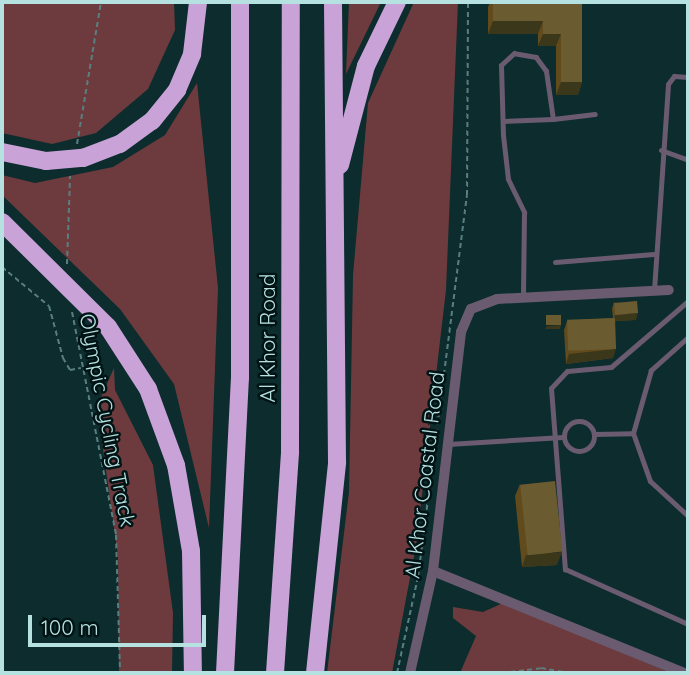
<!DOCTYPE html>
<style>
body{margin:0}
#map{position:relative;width:690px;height:675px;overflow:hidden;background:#0c2c2d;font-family:Quicksand,sans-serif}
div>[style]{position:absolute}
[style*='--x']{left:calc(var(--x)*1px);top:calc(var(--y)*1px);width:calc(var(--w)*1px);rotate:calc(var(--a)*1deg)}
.green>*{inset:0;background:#6d3b3e}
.path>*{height:2px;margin-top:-1px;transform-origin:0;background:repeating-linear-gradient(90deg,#597e7f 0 5px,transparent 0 8.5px)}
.lane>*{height:5px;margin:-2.5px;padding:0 2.5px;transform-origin:2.5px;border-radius:2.5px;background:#6a5b70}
.lane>.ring{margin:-2.5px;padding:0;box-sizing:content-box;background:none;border:5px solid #6a5b70;border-radius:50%}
.street>*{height:10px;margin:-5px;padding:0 5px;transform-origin:5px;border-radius:5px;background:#6a5b70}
.highway>*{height:18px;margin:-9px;padding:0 9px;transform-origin:9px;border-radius:9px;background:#c9a2d7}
.wall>*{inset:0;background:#614a1c}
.shaded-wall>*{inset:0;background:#3b371a}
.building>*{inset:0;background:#6a5b31;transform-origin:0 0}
span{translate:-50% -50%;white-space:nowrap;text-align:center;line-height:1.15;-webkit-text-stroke:5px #011314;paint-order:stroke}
.street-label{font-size:21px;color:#b5e1e1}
.frame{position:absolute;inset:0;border:4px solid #b5e1e1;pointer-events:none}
.scale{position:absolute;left:28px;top:615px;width:178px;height:32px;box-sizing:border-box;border:4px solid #b5e1e1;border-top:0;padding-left:9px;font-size:21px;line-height:24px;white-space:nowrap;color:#b5e1e1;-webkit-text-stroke:5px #011314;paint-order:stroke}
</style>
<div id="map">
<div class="green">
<i style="clip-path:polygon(2px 2px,174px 2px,175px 30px,148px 89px,96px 133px,52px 144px,2px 133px)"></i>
<i style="clip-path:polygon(349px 2px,381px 2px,346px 74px)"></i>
<i style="clip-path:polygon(414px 2px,458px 2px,446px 290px,416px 546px,392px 673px,327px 673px,349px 492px,353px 275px,368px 103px)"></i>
<i style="clip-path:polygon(197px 83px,218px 288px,209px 528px,174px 384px,120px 309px,2px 195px,2px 175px,35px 183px,113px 167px,165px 135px)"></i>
<i style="clip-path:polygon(114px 368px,115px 390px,153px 465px,173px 613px,172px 673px,119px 673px,118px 556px,97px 406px)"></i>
<i style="clip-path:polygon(503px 603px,671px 673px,460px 673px,476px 636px,453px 618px,453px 607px,483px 612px)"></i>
</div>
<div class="path">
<i style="--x:77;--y:144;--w:144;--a:-80.4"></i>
<i style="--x:67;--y:264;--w:88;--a:-88"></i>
<i style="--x:2;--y:267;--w:61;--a:39.7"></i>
<i style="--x:49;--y:306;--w:54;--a:74.9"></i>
<i style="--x:63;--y:358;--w:14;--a:60"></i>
<i style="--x:70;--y:370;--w:11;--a:-10"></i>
<i style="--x:72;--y:312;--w:227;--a:78.8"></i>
<i style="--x:116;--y:535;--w:138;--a:88.3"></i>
<i style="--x:397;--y:673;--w:98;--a:-77.7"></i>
<i style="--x:418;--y:577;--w:385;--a:-82.7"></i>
<i style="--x:467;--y:195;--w:193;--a:-89.7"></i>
<i style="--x:502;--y:673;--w:39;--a:-7"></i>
<i style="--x:541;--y:668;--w:27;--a:10"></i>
</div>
<div class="lane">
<i style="--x:553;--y:119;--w:42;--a:-6.8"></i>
<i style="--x:503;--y:121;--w:50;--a:-2.3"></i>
<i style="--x:553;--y:119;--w:49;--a:-98.3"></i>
<i style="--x:546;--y:71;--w:17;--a:-126"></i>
<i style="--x:536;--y:57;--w:22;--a:-170"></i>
<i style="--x:514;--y:53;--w:18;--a:137"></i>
<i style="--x:501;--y:65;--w:70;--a:88.4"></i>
<i style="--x:503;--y:135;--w:44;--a:83.5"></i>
<i style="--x:508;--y:179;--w:37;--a:64"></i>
<i style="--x:524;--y:212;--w:86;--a:90.7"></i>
<i style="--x:661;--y:150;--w:29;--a:20"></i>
<i style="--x:688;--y:210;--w:62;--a:90"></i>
<i style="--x:555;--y:262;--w:99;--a:-4.6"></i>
<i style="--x:654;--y:290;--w:206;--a:-86.1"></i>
<i style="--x:668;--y:84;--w:10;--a:-53"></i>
<i style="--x:674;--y:76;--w:14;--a:4"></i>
<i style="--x:688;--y:301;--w:101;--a:139.4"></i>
<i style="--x:611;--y:367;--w:44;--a:174.8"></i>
<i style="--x:567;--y:371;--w:23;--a:133"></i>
<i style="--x:551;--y:388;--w:182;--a:85.6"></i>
<i style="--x:565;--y:569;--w:135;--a:24.1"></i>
<i style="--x:688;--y:337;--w:50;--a:138.3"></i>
<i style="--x:651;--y:370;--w:66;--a:105.9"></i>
<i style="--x:633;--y:433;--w:51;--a:70.5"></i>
<i style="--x:650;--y:481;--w:52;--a:42.6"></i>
<i class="ring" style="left:564px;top:421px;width:25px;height:25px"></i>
<i style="--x:594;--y:434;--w:39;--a:-1"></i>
<i style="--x:448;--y:444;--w:115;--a:-3.5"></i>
</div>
<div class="street">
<i style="--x:433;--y:571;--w:271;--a:22.1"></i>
<i style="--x:410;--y:673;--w:105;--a:-77.3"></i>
<i style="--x:433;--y:571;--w:241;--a:-83.3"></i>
<i style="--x:461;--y:332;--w:25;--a:-67"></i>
<i style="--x:471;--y:309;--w:28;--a:-21"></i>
<i style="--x:497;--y:299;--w:172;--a:-3"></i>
</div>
<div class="highway">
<i style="--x:2;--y:152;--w:45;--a:11.6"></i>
<i style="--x:46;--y:161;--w:37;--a:-5"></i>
<i style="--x:83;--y:158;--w:40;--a:-21"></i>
<i style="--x:120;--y:144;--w:39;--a:-36"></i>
<i style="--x:152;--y:121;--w:40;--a:-51"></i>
<i style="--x:177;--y:90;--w:39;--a:-67"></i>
<i style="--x:192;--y:54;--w:52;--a:-83.4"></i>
<i style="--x:340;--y:165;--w:102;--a:-75.3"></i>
<i style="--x:366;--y:66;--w:71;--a:-64.2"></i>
<i style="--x:2;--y:222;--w:149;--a:44.7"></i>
<i style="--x:108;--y:327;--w:74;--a:57.2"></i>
<i style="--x:148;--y:389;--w:81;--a:69.8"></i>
<i style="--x:176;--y:465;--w:87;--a:80.1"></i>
<i style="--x:191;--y:551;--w:122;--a:89.1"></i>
<i style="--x:225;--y:673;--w:295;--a:-87.1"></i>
<i style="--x:240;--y:378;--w:376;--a:-90"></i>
<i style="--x:275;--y:673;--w:222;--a:-86.1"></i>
<i style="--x:290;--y:452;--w:450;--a:-89.9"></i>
<i style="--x:315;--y:673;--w:212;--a:-84"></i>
<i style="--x:337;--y:462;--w:460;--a:-90.5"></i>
</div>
<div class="wall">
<i style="clip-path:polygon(490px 2px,582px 2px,582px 82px,578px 95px,556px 95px,556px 46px,538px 46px,538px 34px,488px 34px,488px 7px)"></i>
<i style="clip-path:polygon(614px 302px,636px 320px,615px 321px,613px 358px,566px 364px,564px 330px,567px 321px,613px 318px,612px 309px)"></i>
<i style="clip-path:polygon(520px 484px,557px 565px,522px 567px,515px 496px)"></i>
</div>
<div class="shaded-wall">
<i style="clip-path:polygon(493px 21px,543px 21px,538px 34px,488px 34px)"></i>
<i style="clip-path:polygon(543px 34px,561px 34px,556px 46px,538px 46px)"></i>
<i style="clip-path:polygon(561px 82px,582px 82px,578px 95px,556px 95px)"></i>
<i style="clip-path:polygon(638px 313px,636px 320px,613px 321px,615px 315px)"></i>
<i style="clip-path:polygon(561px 325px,560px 329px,545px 329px,547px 326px)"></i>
<i style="clip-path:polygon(616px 349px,613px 358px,566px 364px,569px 354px)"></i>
<i style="clip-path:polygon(562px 552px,557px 565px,522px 567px,526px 555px)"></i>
</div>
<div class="building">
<i style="clip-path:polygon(493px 2px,582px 2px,582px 82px,561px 82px,561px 34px,543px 34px,543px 21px,493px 21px)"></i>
<i style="left:637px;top:301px;width:12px;height:23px;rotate:85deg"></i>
<i style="left:561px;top:315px;width:10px;height:15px;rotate:90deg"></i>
<i style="left:615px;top:318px;width:31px;height:48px;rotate:88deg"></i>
<i style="left:555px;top:481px;width:71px;height:35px;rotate:84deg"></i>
</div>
<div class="street-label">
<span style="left:267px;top:338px;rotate:-90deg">Al Khor Road</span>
<span style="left:108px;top:420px;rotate:79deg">Olympic Cycling Track</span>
<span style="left:424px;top:475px;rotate:-83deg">Al Khor Coastal Road</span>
</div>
<div class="frame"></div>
<div class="scale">100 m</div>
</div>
